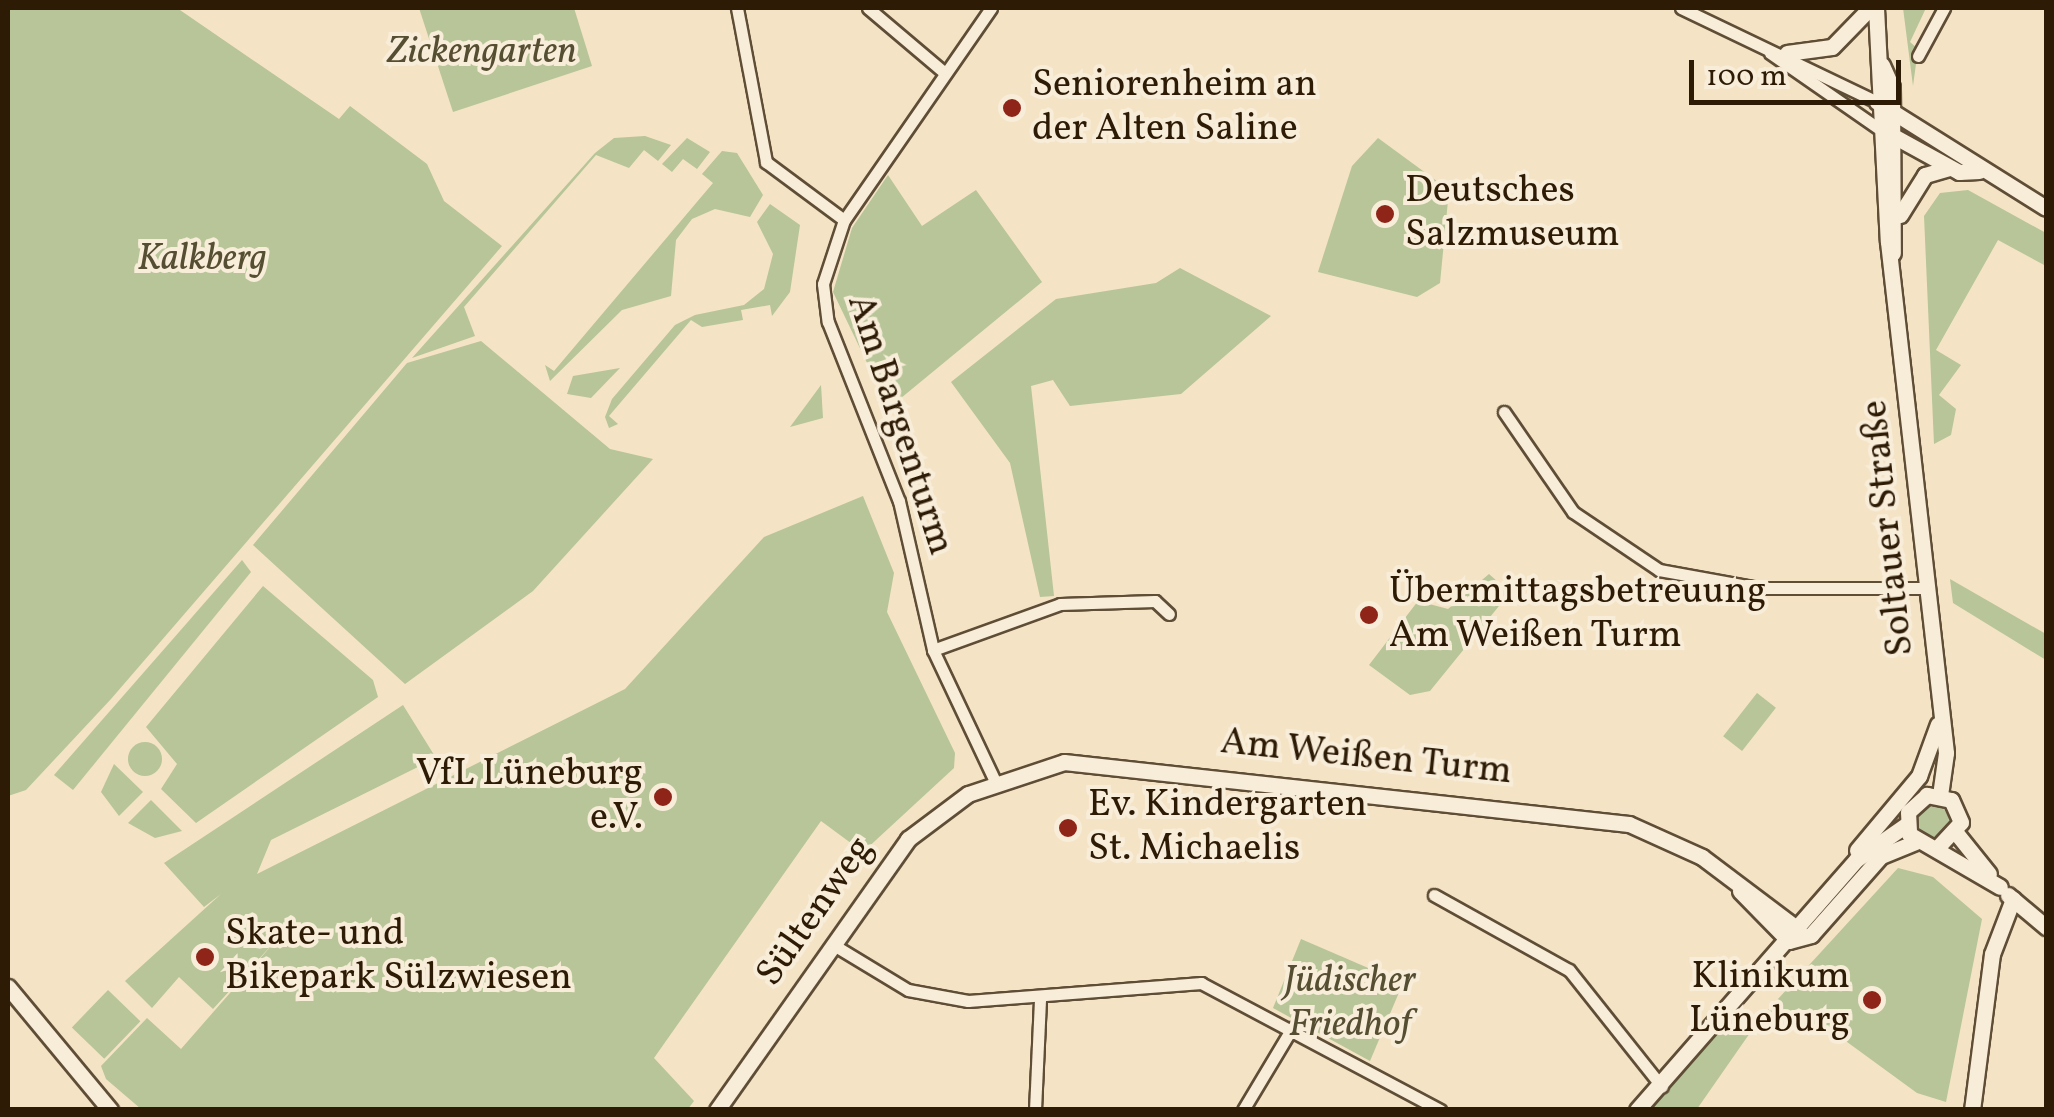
<!DOCTYPE html>
<meta charset="utf-8">
<style>
body{margin:0}
#map{position:relative;width:2054px;height:1117px;overflow:hidden;background:#f4e3c5;font-family:Vollkorn,serif}
div>[style]{position:absolute}
[style*='--x']{left:calc(var(--x)*1px);top:calc(var(--y)*1px);width:calc(var(--w)*1px);rotate:calc(var(--a)*1deg)}
.green>*{inset:0;background:#b7c598;transform-origin:0 0}
.round{border-radius:50%}
.roads{filter:drop-shadow(2px 0 #5f4d36) drop-shadow(-2px 0 #5f4d36) drop-shadow(0 2px #5f4d36) drop-shadow(0 -2px #5f4d36)}
.street>*{height:11px;margin:-5.5px;padding:0 5.5px;transform-origin:5.5px;border-radius:5.5px;background:#f8edd9}
.secondary>*{height:15px;margin:-7.5px;padding:0 7.5px;transform-origin:7.5px;border-radius:7.5px;background:#f8edd9}
.dots>*{width:28px;height:28px;translate:-50% -50%;box-sizing:border-box;border:5px solid #f8edd9;border-radius:50%}
span{translate:-50% -50%;white-space:nowrap;text-align:center;line-height:1.15;-webkit-text-stroke:8px #f8edd9;paint-order:stroke}
.park-label{font-size:38px;color:#564e32;font-style:italic}
.poi-label{font-size:38px;color:#2d1b06}
.left{translate:0 -50%;text-align:left}
.right{translate:-100% -50%;text-align:right}
.street-label{font-size:38px;color:#2d1b06}
.frame{position:absolute;inset:0;border:10px solid #2d1b06;pointer-events:none}
.scale{position:absolute;left:1689px;top:60px;width:212px;height:45px;box-sizing:border-box;border:5px solid #2d1b06;border-top:0;padding-left:12px;font-size:30px;line-height:35px;white-space:nowrap;color:#2d1b06;-webkit-text-stroke:8px #f8edd9;paint-order:stroke}
</style>
<div id="map">
<div class="green">
<i style="clip-path:polygon(8px 8px,177px 8px,339px 119px,350px 106px,427px 164px,444px 201px,502px 246px,111px 699px,26px 790px,8px 796px)"></i>
<i style="clip-path:polygon(419px 8px,574px 8px,592px 66px,453px 112px)"></i>
<i style="clip-path:polygon(1903px 8px,1926px 8px,1910px 42px,1918px 49px,1913px 86px)"></i>
<i style="clip-path:polygon(645px 136px,671px 145px,658px 161px,644px 150px,629px 168px,596px 155px,464px 307px,475px 336px,412px 358px,595px 153px,614px 138px)"></i>
<i style="clip-path:polygon(687px 138px,710px 152px,697px 169px,683px 159px,672px 172px,662px 164px)"></i>
<i style="clip-path:polygon(1378px 138px,1449px 190px,1440px 283px,1417px 297px,1318px 272px,1352px 166px)"></i>
<i style="clip-path:polygon(722px 151px,737px 153px,763px 195px,750px 217px,715px 209px,692px 219px,676px 240px,671px 296px,622px 310px,550px 381px,545px 365px,554px 371px,713px 183px,702px 174px)"></i>
<i style="clip-path:polygon(888px 175px,922px 226px,976px 190px,1042px 282px,901px 398px,881px 392px,833px 292px,852px 228px)"></i>
<i style="clip-path:polygon(1968px 190px,2046px 233px,2046px 266px,1998px 240px,1936px 350px,1961px 365px,1939px 395px,1956px 409px,1951px 435px,1934px 444px,1924px 216px,1940px 193px)"></i>
<i style="clip-path:polygon(770px 204px,800px 225px,790px 292px,772px 316px,770px 305px,741px 310px,743px 320px,702px 327px,691px 320px,609px 416px,618px 424px,609px 428px,605px 417px,612px 399px,675px 325px,695px 315px,744px 305px,764px 289px,773px 254px,757px 222px)"></i>
<i style="clip-path:polygon(1180px 268px,1271px 316px,1181px 394px,1070px 406px,1053px 380px,1031px 386px,1054px 596px,1040px 597px,1010px 463px,951px 382px,1056px 299px,1156px 283px)"></i>
<i style="clip-path:polygon(481px 341px,610px 449px,653px 459px,533px 591px,405px 684px,253px 545px,407px 363px)"></i>
<i style="clip-path:polygon(620px 368px,591px 398px,567px 394px,573px 376px)"></i>
<i style="clip-path:polygon(821px 385px,823px 418px,790px 427px)"></i>
<i style="clip-path:polygon(863px 496px,894px 573px,887px 612px,955px 753px,954px 768px,863px 852px,821px 821px,654px 1058px,694px 1101px,688px 1109px,141px 1109px,106px 1079px,101px 1066px,147px 1018px,181px 1049px,278px 938px,213px 1009px,179px 977px,152px 1008px,125px 981px,221px 894px,204px 907px,164px 863px,403px 705px,436px 758px,271px 840px,257px 874px,625px 689px,764px 537px)"></i>
<i style="clip-path:polygon(242px 560px,251px 572px,73px 790px,54px 775px)"></i>
<i style="clip-path:polygon(1489px 574px,1507px 590px,1503px 601px,1430px 691px,1410px 695px,1369px 665px,1418px 601px,1448px 609px)"></i>
<i style="clip-path:polygon(1950px 579px,2046px 634px,2046px 660px,1953px 603px)"></i>
<i style="clip-path:polygon(263px 586px,373px 680px,378px 697px,196px 823px,161px 789px,177px 764px,146px 727px)"></i>
<i style="left:1757px;top:693px;width:24px;height:55px;rotate:38deg"></i>
<i class="round" style="left:128px;top:742px;width:34px;height:34px"></i>
<i style="clip-path:polygon(114px 764px,143px 792px,119px 816px,101px 792px)"></i>
<i style="clip-path:polygon(151px 800px,182px 831px,155px 838px,128px 823px)"></i>
<i class="round" style="left:1917px;top:805px;width:32px;height:32px"></i>
<i style="clip-path:polygon(1898px 868px,1933px 877px,1982px 919px,1946px 1102px,1917px 1093px,1832px 1031px,1766px 1012px)"></i>
<i style="clip-path:polygon(1301px 939px,1403px 983px,1370px 1061px,1273px 1008px)"></i>
<i style="left:108px;top:990px;width:45px;height:52px;rotate:44deg"></i>
<i style="clip-path:polygon(1730px 1019px,1759px 1020px,1697px 1109px,1650px 1109px)"></i>
</div>
<div class="roads">
<div class="street">
<i style="--x:737;--y:8;--w:157;--a:79.3"></i>
<i style="--x:766;--y:162;--w:97;--a:36.6"></i>
<i style="--x:868;--y:8;--w:101;--a:40.2"></i>
<i style="--x:991;--y:8;--w:258;--a:124.7"></i>
<i style="--x:844;--y:220;--w:67;--a:108.2"></i>
<i style="--x:823;--y:284;--w:38;--a:83"></i>
<i style="--x:828;--y:322;--w:193;--a:68.4"></i>
<i style="--x:899;--y:501;--w:153;--a:77.1"></i>
<i style="--x:933;--y:650;--w:145;--a:64.7"></i>
<i style="--x:1681;--y:8;--w:217;--a:25.6"></i>
<i style="--x:1770;--y:53;--w:131;--a:34.8"></i>
<i style="--x:1918;--y:56;--w:55;--a:-61.6"></i>
<i style="--x:1504;--y:412;--w:121;--a:55.4"></i>
<i style="--x:1573;--y:512;--w:104;--a:34"></i>
<i style="--x:1659;--y:570;--w:102;--a:10.2"></i>
<i style="--x:1759;--y:588;--w:169;--a:0"></i>
<i style="--x:933;--y:650;--w:135;--a:-19.9"></i>
<i style="--x:1060;--y:604;--w:95;--a:-1.8"></i>
<i style="--x:1155;--y:601;--w:19;--a:43"></i>
<i style="--x:1434;--y:895;--w:154;--a:29.1"></i>
<i style="--x:1569;--y:970;--w:149;--a:51.5"></i>
<i style="--x:832;--y:944;--w:89;--a:31.2"></i>
<i style="--x:908;--y:990;--w:61;--a:10.4"></i>
<i style="--x:968;--y:1001;--w:234;--a:-4.4"></i>
<i style="--x:1201;--y:983;--w:271;--a:28"></i>
<i style="--x:1035;--y:1110;--w:110;--a:-87.4"></i>
<i style="--x:1243;--y:1110;--w:96;--a:-59.1"></i>
</div>
<div class="secondary">
<i style="--x:1876;--y:8;--w:234;--a:87.1"></i>
<i style="--x:1888;--y:242;--w:514;--a:83.52"></i>
<i style="--x:1946;--y:753;--w:42;--a:98.1"></i>
<i style="--x:1787;--y:53;--w:45;--a:-7.6"></i>
<i style="--x:1832;--y:47;--w:54;--a:-45.7"></i>
<i style="--x:1882;--y:65;--w:24;--a:66"></i>
<i style="--x:1892;--y:87;--w:166;--a:89.7"></i>
<i style="--x:1877;--y:102;--w:199;--a:32.1"></i>
<i style="--x:1888;--y:133;--w:81;--a:28.8"></i>
<i style="--x:1959;--y:172;--w:20;--a:-3"></i>
<i style="--x:1900;--y:215;--w:47;--a:-58"></i>
<i style="--x:1925;--y:175;--w:26;--a:-16"></i>
<i style="--x:1957;--y:834;--w:51;--a:51.3"></i>
<i style="--x:1937;--y:848;--w:35;--a:-47"></i>
<i style="--x:1961;--y:822;--w:24;--a:-114"></i>
<i style="--x:1951;--y:800;--w:25;--a:-168"></i>
<i style="--x:1927;--y:795;--w:25;--a:138"></i>
<i style="--x:1908;--y:812;--w:22;--a:87"></i>
<i style="--x:1909;--y:834;--w:105;--a:30.2"></i>
<i style="--x:1857;--y:850;--w:97;--a:-50"></i>
<i style="--x:1919;--y:776;--w:55;--a:-69.9"></i>
<i style="--x:1740;--y:891;--w:70;--a:45.6"></i>
<i style="--x:2008;--y:895;--w:50;--a:40.1"></i>
<i style="--x:1789;--y:941;--w:23;--a:-15"></i>
<i style="--x:1811;--y:935;--w:106;--a:-48.5"></i>
<i style="--x:1881;--y:856;--w:37;--a:-22"></i>
<i style="--x:8;--y:987;--w:160;--a:50.3"></i>
<i style="--x:717;--y:1110;--w:332;--a:-54.8"></i>
<i style="--x:908;--y:839;--w:75;--a:-36.9"></i>
<i style="--x:968;--y:794;--w:101;--a:-18.4"></i>
<i style="--x:1064;--y:762;--w:568;--a:6.26"></i>
<i style="--x:1629;--y:824;--w:80;--a:24.3"></i>
<i style="--x:1702;--y:857;--w:121;--a:37"></i>
<i style="--x:1637;--y:1110;--w:334;--a:-48.8"></i>
<i style="--x:1857;--y:859;--w:60;--a:-34.8"></i>
<i style="--x:1972;--y:1110;--w:157;--a:-82.7"></i>
<i style="--x:1992;--y:954;--w:59;--a:-69.1"></i>
</div>
</div>
<div class="dots">
<i style="left:1012px;top:108px;background:#8f2418"></i>
<i style="left:1385px;top:214px;background:#8f2418"></i>
<i style="left:1369px;top:615px;background:#8f2418"></i>
<i style="left:663px;top:797px;background:#8f2418"></i>
<i style="left:1068px;top:828px;background:#8f2418"></i>
<i style="left:205px;top:957px;background:#8f2418"></i>
<i style="left:1872px;top:1000px;background:#8f2418"></i>
</div>
<div class="park-label">
<span style="left:482px;top:53px">Zickengarten</span>
<span style="left:202px;top:260px">Kalkberg</span>
<span style="left:1350px;top:1004px">Jüdischer<br>Friedhof</span>
</div>
<div class="poi-label">
<span class="left" style="left:1032px;top:108px">Seniorenheim an<br>der Alten Saline</span>
<span class="left" style="left:1405px;top:214px">Deutsches<br>Salzmuseum</span>
<span class="left" style="left:1389px;top:615px">Übermittagsbetreuung<br>Am Weißen Turm</span>
<span class="right" style="left:643px;top:797px">VfL Lüneburg<br>e.V.</span>
<span class="left" style="left:1088px;top:828px">Ev. Kindergarten<br>St. Michaelis</span>
<span class="left" style="left:225px;top:957px">Skate- und<br>Bikepark Sülzwiesen</span>
<span class="right" style="left:1850px;top:1000px">Klinikum<br>Lüneburg</span>
</div>
<div class="street-label">
<span style="left:899px;top:425px;rotate:72deg">Am Bargenturm</span>
<span style="left:1889px;top:528px;rotate:-96deg">Soltauer Straße</span>
<span style="left:1366px;top:758px;rotate:6deg">Am Weißen Turm</span>
<span style="left:816px;top:912px;rotate:-55deg">Sültenweg</span>
</div>
<div class="frame"></div>
<div class="scale">100 m</div>
</div>
